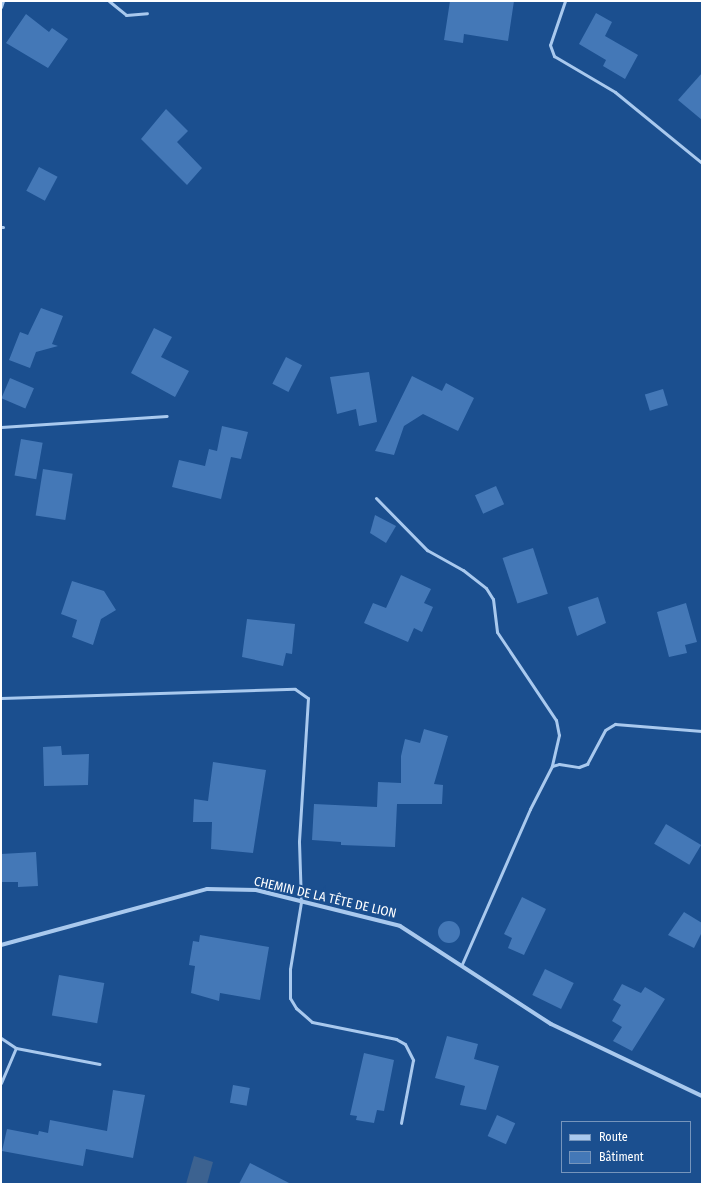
<!DOCTYPE html>
<meta charset="utf-8">
<style>
body{margin:0}
#map{position:relative;width:703px;height:1185px;overflow:hidden;background:#1b4f8f;font-family:"Fira Sans Condensed",sans-serif}
div>[style]{position:absolute}
[style*='--x']{left:calc(var(--x)*1px);top:calc(var(--y)*1px);width:calc(var(--w)*1px);rotate:calc(var(--a)*1deg)}
.water>*{inset:0;background:#3c6290}
.building>*{inset:0;background:#4478b7;transform-origin:0 0}
.round{border-radius:50%}
.lane>*{height:3px;margin:-1.5px;padding:0 1.5px;transform-origin:1.5px;border-radius:1.5px;background:#a9c9ee}
.street>*{height:4px;margin:-2px;padding:0 2px;transform-origin:2px;border-radius:2px;background:#a9c9ee}
span{translate:-50% -50%;white-space:nowrap;text-align:center;line-height:1.15;-webkit-text-stroke:4px #1b4f8f;paint-order:stroke}
.street-label{font-size:13px;color:#fff}
.frame{position:absolute;inset:0;border:2px solid #fff;pointer-events:none}
.legend{position:absolute;left:561px;top:1121px;width:130px;height:52px;box-sizing:border-box;background:#1b4f8f;border:1px solid #7695bc;margin:0;padding:5px 7px;list-style:none;font-size:12px;color:#fff}
.legend li{display:flex;align-items:center;gap:8px;height:20px}
.legend b{width:20px;border:1px solid #7695bc}
</style>
<div id="map">
<div class="water">
<i style="clip-path:polygon(194px 1156px,213px 1162px,207px 1184px,186px 1184px)"></i>
</div>
<div class="building">
<i style="clip-path:polygon(450px 1px,514px 1px,508px 41px,464px 34px,463px 43px,444px 40px)"></i>
<i style="clip-path:polygon(596px 13px,612px 22px,605px 36px,638px 55px,625px 79px,603px 66px,606px 60px,579px 44px)"></i>
<i style="clip-path:polygon(26px 14px,49px 32px,52px 28px,68px 39px,48px 68px,6px 43px)"></i>
<i style="clip-path:polygon(702px 73px,702px 120px,678px 100px)"></i>
<i style="clip-path:polygon(166px 109px,188px 131px,177px 142px,202px 168px,187px 185px,141px 139px)"></i>
<i style="left:39px;top:167px;width:21px;height:27px;rotate:28deg"></i>
<i style="clip-path:polygon(41px 308px,63px 316px,52px 344px,58px 346px,36px 352px,30px 368px,9px 360px,20px 332px,28px 335px)"></i>
<i style="clip-path:polygon(154px 328px,172px 337px,161px 357px,189px 371px,175px 397px,131px 373px)"></i>
<i style="left:286px;top:357px;width:18px;height:30px;rotate:27deg"></i>
<i style="clip-path:polygon(369px 372px,377px 422px,359px 426px,356px 409px,337px 414px,330px 377px)"></i>
<i style="clip-path:polygon(412px 376px,442px 391px,446px 383px,474px 398px,458px 431px,423px 414px,404px 426px,394px 455px,375px 451px)"></i>
<i style="left:10px;top:378px;width:26px;height:22px;rotate:23deg"></i>
<i style="left:663px;top:389px;width:17px;height:19px;rotate:73deg"></i>
<i style="clip-path:polygon(222px 426px,248px 432px,241px 459px,231px 457px,221px 499px,172px 487px,179px 460px,205px 466px,209px 449px,217px 451px)"></i>
<i style="left:21px;top:439px;width:22px;height:37px;rotate:10deg"></i>
<i style="left:43px;top:469px;width:30px;height:47px;rotate:9deg"></i>
<i style="left:496px;top:486px;width:20px;height:23px;rotate:66deg"></i>
<i style="clip-path:polygon(375px 515px,396px 526px,386px 543px,370px 533px)"></i>
<i style="left:533px;top:548px;width:48px;height:32px;rotate:72deg"></i>
<i style="clip-path:polygon(401px 575px,431px 589px,424px 603px,433px 607px,422px 632px,414px 628px,408px 642px,364px 623px,373px 603px,386px 608px)"></i>
<i style="clip-path:polygon(72px 581px,104px 591px,116px 610px,101px 619px,93px 645px,72px 637px,77px 620px,61px 614px)"></i>
<i style="clip-path:polygon(598px 597px,606px 623px,577px 636px,568px 607px)"></i>
<i style="clip-path:polygon(686px 603px,697px 642px,685px 645px,687px 653px,669px 657px,657px 612px)"></i>
<i style="clip-path:polygon(247px 619px,295px 624px,292px 654px,286px 653px,283px 666px,242px 657px)"></i>
<i style="clip-path:polygon(424px 729px,448px 736px,434px 784px,443px 785px,442px 804px,397px 804px,395px 847px,341px 845px,341px 842px,312px 840px,314px 804px,377px 807px,378px 782px,401px 783px,401px 756px,405px 739px,420px 743px)"></i>
<i style="clip-path:polygon(61px 746px,62px 755px,89px 754px,88px 785px,44px 786px,43px 747px)"></i>
<i style="clip-path:polygon(213px 762px,266px 770px,253px 853px,211px 849px,212px 822px,193px 822px,194px 799px,208px 801px)"></i>
<i style="left:666px;top:824px;width:41px;height:23px;rotate:31deg"></i>
<i style="clip-path:polygon(36px 852px,38px 886px,18px 887px,18px 882px,1px 882px,1px 854px)"></i>
<i style="clip-path:polygon(522px 897px,546px 909px,524px 955px,508px 948px,512px 938px,504px 934px)"></i>
<i style="clip-path:polygon(684px 912px,702px 923px,702px 932px,694px 948px,668px 935px)"></i>
<i class="round" style="left:438px;top:921px;width:22px;height:22px"></i>
<i style="clip-path:polygon(200px 935px,269px 947px,260px 1000px,220px 993px,219px 1001px,191px 993px,195px 966px,189px 965px,193px 941px,199px 942px)"></i>
<i style="left:545px;top:969px;width:32px;height:29px;rotate:26deg"></i>
<i style="left:59px;top:975px;width:46px;height:41px;rotate:10deg"></i>
<i style="clip-path:polygon(622px 984px,641px 993px,645px 987px,665px 999px,632px 1051px,613px 1041px,622px 1027px,612px 1021px,621px 1005px,613px 1000px)"></i>
<i style="clip-path:polygon(447px 1036px,478px 1044px,474px 1059px,499px 1066px,486px 1110px,460px 1105px,465px 1086px,435px 1078px)"></i>
<i style="clip-path:polygon(364px 1053px,394px 1060px,384px 1111px,377px 1110px,374px 1123px,356px 1120px,357px 1116px,350px 1115px)"></i>
<i style="left:233px;top:1085px;width:17px;height:18px;rotate:10deg"></i>
<i style="clip-path:polygon(113px 1090px,145px 1095px,133px 1158px,86px 1149px,83px 1166px,2px 1151px,7px 1129px,38px 1135px,39px 1131px,48px 1133px,50px 1120px,107px 1131px)"></i>
<i style="left:497px;top:1115px;width:20px;height:23px;rotate:24deg"></i>
<i style="clip-path:polygon(250px 1163px,291px 1184px,239px 1184px)"></i>
</div>
<div class="lane">
<i style="--x:109;--y:1;--w:22;--a:39"></i>
<i style="--x:126;--y:15;--w:21;--a:-5"></i>
<i style="--x:565;--y:1;--w:46;--a:108.8"></i>
<i style="--x:550;--y:45;--w:12;--a:70"></i>
<i style="--x:554;--y:56;--w:71;--a:30.5"></i>
<i style="--x:615;--y:92;--w:112;--a:39.2"></i>
<i style="--x:1;--y:7;--w:6;--a:-72"></i>
<i style="--x:1;--y:227;--w:2;--a:0"></i>
<i style="--x:1;--y:427;--w:166;--a:-3.8"></i>
<i style="--x:376;--y:498;--w:73;--a:45.6"></i>
<i style="--x:427;--y:550;--w:41;--a:29.1"></i>
<i style="--x:463;--y:570;--w:29;--a:38"></i>
<i style="--x:486;--y:588;--w:13;--a:58"></i>
<i style="--x:493;--y:599;--w:33;--a:83"></i>
<i style="--x:497;--y:632;--w:106;--a:56.2"></i>
<i style="--x:556;--y:720;--w:15;--a:79"></i>
<i style="--x:559;--y:735;--w:32;--a:103"></i>
<i style="--x:1;--y:698;--w:294;--a:-1.8"></i>
<i style="--x:295;--y:689;--w:16;--a:35"></i>
<i style="--x:308;--y:698;--w:144;--a:93.6"></i>
<i style="--x:299;--y:842;--w:60;--a:88.1"></i>
<i style="--x:301;--y:902;--w:68;--a:99.3"></i>
<i style="--x:290;--y:969;--w:29;--a:90"></i>
<i style="--x:290;--y:998;--w:12;--a:59"></i>
<i style="--x:296;--y:1008;--w:21;--a:41"></i>
<i style="--x:312;--y:1022;--w:86;--a:11.4"></i>
<i style="--x:396;--y:1039;--w:10;--a:29"></i>
<i style="--x:405;--y:1044;--w:18;--a:63"></i>
<i style="--x:413;--y:1060;--w:64;--a:100.8"></i>
<i style="--x:462;--y:964;--w:169;--a:-66.3"></i>
<i style="--x:530;--y:809;--w:48;--a:-62.9"></i>
<i style="--x:552;--y:766;--w:7;--a:-16"></i>
<i style="--x:559;--y:764;--w:20;--a:9"></i>
<i style="--x:579;--y:767;--w:9;--a:-21"></i>
<i style="--x:587;--y:764;--w:38;--a:-62"></i>
<i style="--x:605;--y:730;--w:12;--a:-31"></i>
<i style="--x:615;--y:724;--w:87;--a:4.6"></i>
<i style="--x:1;--y:1038;--w:18;--a:34"></i>
<i style="--x:16;--y:1048;--w:85;--a:10.9"></i>
<i style="--x:1;--y:1083;--w:38;--a:-67"></i>
</div>
<div class="street">
<i style="--x:1;--y:945;--w:213;--a:-15.2"></i>
<i style="--x:207;--y:889;--w:49;--a:1.2"></i>
<i style="--x:256;--y:890;--w:148;--a:14"></i>
<i style="--x:400;--y:926;--w:180;--a:33"></i>
<i style="--x:551;--y:1024;--w:167;--a:25.5"></i>
</div>
<div class="street-label">
<span style="left:325px;top:898px;rotate:13deg">CHEMIN DE LA TÊTE DE LION</span>
</div>
<div class="frame"></div>
<ul class="legend">
<li><b style="height:5px;background:#a9c9ee"></b>Route</li>
<li><b style="height:11px;background:#4478b7"></b>Bâtiment</li>
</ul>
</div>
